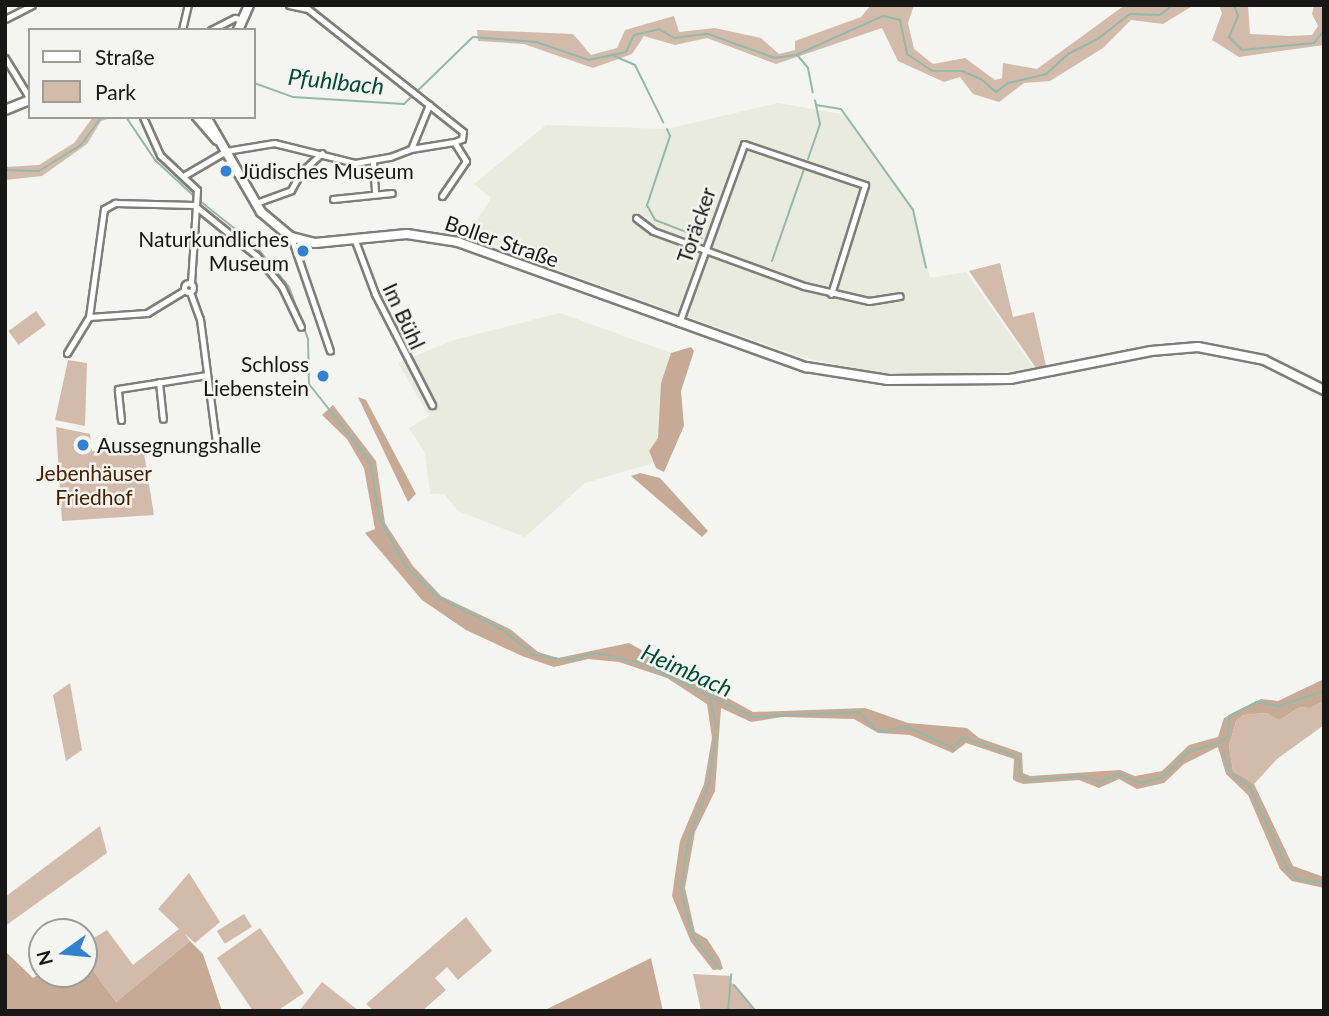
<!DOCTYPE html>
<meta charset="utf-8">
<style>
body{margin:0}
#map{position:relative;width:1329px;height:1016px;overflow:hidden;background:#f4f4f0;font-family:Lato,sans-serif}
div>[style]{position:absolute}
[style*='--x']{left:calc(var(--x)*1px);top:calc(var(--y)*1px);width:calc(var(--w)*1px);rotate:calc(var(--a)*1deg)}
.built>*{inset:0;background:#e9ebdf}
.green>*{inset:0;background:#d3bbab;transform-origin:0 0}
.forest>*{inset:0;background:#c7aa96}
.stream>*{height:2px;margin:-1px;padding:0 1px;transform-origin:1px;border-radius:1px;background:#94b8a9}
.roads{filter:drop-shadow(2px 0 #7d7e7a) drop-shadow(-2px 0 #7d7e7a) drop-shadow(0 2px #7d7e7a) drop-shadow(0 -2px #7d7e7a)}
.street>*{height:5px;margin:-2.5px;padding:0 2.5px;transform-origin:2.5px;border-radius:2.5px;background:#fff}
.street>.ring{margin:-2.5px;padding:0;box-sizing:content-box;background:none;border:5px solid #fff;border-radius:50%}
.secondary>*{height:8px;margin:-4px;padding:0 4px;transform-origin:4px;border-radius:4px;background:#fff}
.dots>*{width:19px;height:19px;translate:-50% -50%;box-sizing:border-box;border:4px solid #f4f4f0;border-radius:50%}
span{translate:-50% -50%;white-space:nowrap;text-align:center;line-height:1.15;-webkit-text-stroke:5px #f4f4f0;paint-order:stroke}
.poi-label{font-size:21px;color:#171715}
.left{translate:0 -50%;text-align:left}
.right{translate:-100% -50%;text-align:right}
.street-label{font-size:21px;color:#171715}
.park-label{font-size:21px;color:#472100}
.water-label{font-size:23px;color:#024b38;font-style:italic}
.frame{position:absolute;inset:0;border:7px solid #171715;pointer-events:none}
.legend{position:absolute;left:28px;top:28px;width:228px;height:91px;box-sizing:border-box;background:#f4f4f0;border:2px solid #9c9c98;margin:0;padding:9px 12px;list-style:none;font-size:21px;color:#171715}
.legend li{display:flex;align-items:center;gap:14px;height:35px}
.legend b{width:35px;border:2px solid #9c9c98}
.north{position:absolute;left:28px;top:918px;width:70px;height:70px;box-sizing:border-box;background:#f4f4f0;border:2px solid #9c9c98;border-radius:50%;rotate:255deg;font-size:19px;font-weight:700;line-height:28px;text-align:center;color:#171715}
.north::after{content:'';display:block;margin:auto;width:24px;height:32px;background:#3181d0;clip-path:polygon(50% 0,100% 100%,50% 72%,0 100%)}
</style>
<div id="map">
<div class="built">
<i style="clip-path:polygon(778px 103px,847px 115px,914px 209px,930px 278px,966px 272px,1034px 368px,983px 374px,876px 373px,801px 357px,474px 240px,471px 230px,491px 198px,474px 184px,546px 125px,667px 129px)"></i>
<i style="clip-path:polygon(560px 313px,671px 353px,661px 383px,658px 438px,649px 451px,653px 463px,585px 483px,525px 537px,458px 511px,444px 494px,430px 494px,425px 453px,409px 428px,429px 416px,398px 363px,454px 340px)"></i>
</div>
<div class="green">
<i style="clip-path:polygon(871px 5px,914px 5px,908px 23px,914px 49px,933px 64px,965px 58px,995px 80px,1002px 78px,1003px 63px,1037px 69px,1125px 5px,1194px 5px,1163px 24px,1131px 20px,1103px 48px,1050px 81px,1024px 83px,999px 102px,973px 94px,960px 77px,944px 82px,898px 61px,882px 28px,776px 64px,707px 38px,675px 45px,644px 36px,632px 54px,593px 68px,524px 44px,478px 41px,477px 30px,573px 34px,591px 55px,617px 48px,625px 30px,674px 16px,679px 32px,715px 28px,761px 38px,779px 54px,795px 50px,795px 41px,861px 17px)"></i>
<i style="clip-path:polygon(1219px 5px,1248px 5px,1250px 34px,1290px 36px,1312px 35px,1318px 26px,1312px 14px,1314px 5px,1324px 5px,1324px 45px,1239px 57px,1212px 40px,1222px 13px)"></i>
<i style="clip-path:polygon(93px 117px,114px 117px,101px 121px,87px 144px,42px 176px,5px 180px,5px 167px,39px 165px,74px 143px)"></i>
<i style="clip-path:polygon(1000px 263px,1013px 317px,1034px 312px,1046px 366px,1036px 368px,969px 271px)"></i>
<i style="left:36px;top:311px;width:17px;height:34px;rotate:54deg"></i>
<i style="clip-path:polygon(68px 360px,87px 363px,85px 426px,55px 420px)"></i>
<i style="clip-path:polygon(56px 427px,90px 434px,92px 451px,143px 447px,154px 515px,62px 521px)"></i>
<i style="clip-path:polygon(70px 683px,82px 750px,66px 761px,53px 695px)"></i>
<i style="clip-path:polygon(1324px 701px,1324px 725px,1277px 759px,1254px 784px,1233px 771px,1229px 746px,1236px 721px,1243px 715px,1266px 713px,1279px 720px,1300px 707px,1310px 708px)"></i>
<i style="clip-path:polygon(100px 826px,107px 853px,5px 926px,5px 897px)"></i>
<i style="clip-path:polygon(189px 873px,220px 922px,195px 943px,185px 934px,190px 941px,116px 1002px,84px 958px,84px 944px,107px 930px,133px 965px,179px 929px,158px 909px)"></i>
<i style="left:244px;top:914px;width:15px;height:32px;rotate:58deg"></i>
<i style="clip-path:polygon(466px 917px,492px 951px,458px 980px,447px 967px,435px 978px,446px 990px,422px 1011px,374px 1011px,366px 1004px)"></i>
<i style="clip-path:polygon(260px 928px,304px 993px,277px 1011px,253px 1011px,217px 958px)"></i>
<i style="clip-path:polygon(693px 974px,731px 976px,731px 982px,755px 1011px,701px 1011px)"></i>
<i style="clip-path:polygon(322px 982px,359px 1011px,299px 1011px)"></i>
</div>
<div class="forest">
<i style="clip-path:polygon(691px 347px,694px 351px,681px 391px,684px 426px,664px 472px,656px 468px,649px 451px,658px 438px,661px 383px,671px 353px)"></i>
<i style="clip-path:polygon(358px 397px,366px 400px,416px 494px,408px 502px)"></i>
<i style="clip-path:polygon(333px 405px,376px 461px,385px 523px,413px 566px,441px 596px,510px 629px,538px 652px,558px 658px,629px 643px,753px 712px,865px 708px,908px 723px,967px 728px,979px 738px,1022px 753px,1023px 773px,1030px 776px,1120px 770px,1135px 776px,1162px 771px,1189px 745px,1218px 737px,1224px 718px,1261px 699px,1278px 701px,1324px 679px,1324px 701px,1310px 708px,1300px 707px,1279px 720px,1266px 713px,1243px 715px,1236px 721px,1229px 746px,1233px 771px,1254px 784px,1293px 866px,1324px 877px,1324px 888px,1292px 881px,1280px 869px,1248px 795px,1226px 774px,1218px 747px,1184px 764px,1164px 783px,1137px 789px,1119px 779px,1099px 788px,1079px 780px,1023px 784px,1013px 780px,1014px 759px,966px 743px,953px 753px,910px 735px,878px 733px,854px 719px,782px 717px,751px 722px,721px 708px,715px 791px,695px 832px,685px 888px,695px 932px,707px 939px,720px 959px,723px 969px,713px 970px,691px 942px,672px 896px,680px 841px,704px 784px,712px 738px,707px 704px,667px 678px,619px 662px,588px 659px,554px 667px,522px 656px,466px 630px,422px 600px,365px 533px,375px 529px,364px 468px,347px 439px,322px 415px)"></i>
<i style="clip-path:polygon(640px 473px,660px 478px,708px 531px,702px 537px,631px 476px)"></i>
<i style="clip-path:polygon(190px 941px,203px 954px,222px 1011px,5px 1011px,5px 951px,33px 978px,42px 972px,84px 974px,84px 958px,116px 1002px)"></i>
<i style="clip-path:polygon(651px 958px,663px 1011px,543px 1011px)"></i>
</div>
<div class="stream">
<i style="--x:1234;--y:5;--w:12;--a:70"></i>
<i style="--x:1238;--y:16;--w:23;--a:113"></i>
<i style="--x:1229;--y:37;--w:18;--a:45"></i>
<i style="--x:1242;--y:50;--w:72;--a:-5.6"></i>
<i style="--x:1314;--y:43;--w:16;--a:-52"></i>
<i style="--x:1324;--y:7;--w:13;--a:90"></i>
<i style="--x:614;--y:56;--w:23;--a:23"></i>
<i style="--x:635;--y:65;--w:64;--a:63.8"></i>
<i style="--x:798;--y:56;--w:16;--a:50"></i>
<i style="--x:808;--y:68;--w:25;--a:79"></i>
<i style="--x:254;--y:83;--w:41;--a:19.7"></i>
<i style="--x:293;--y:97;--w:111;--a:3.6"></i>
<i style="--x:404;--y:104;--w:96;--a:-44.2"></i>
<i style="--x:473;--y:37;--w:63;--a:4.5"></i>
<i style="--x:536;--y:42;--w:56;--a:18.8"></i>
<i style="--x:589;--y:60;--w:38;--a:-12"></i>
<i style="--x:626;--y:52;--w:19;--a:-65"></i>
<i style="--x:634;--y:35;--w:26;--a:-13"></i>
<i style="--x:659;--y:29;--w:17;--a:31"></i>
<i style="--x:674;--y:38;--w:34;--a:-7"></i>
<i style="--x:708;--y:34;--w:71;--a:19.7"></i>
<i style="--x:775;--y:58;--w:21;--a:-8"></i>
<i style="--x:796;--y:55;--w:95;--a:-24.1"></i>
<i style="--x:883;--y:16;--w:17;--a:13"></i>
<i style="--x:900;--y:20;--w:35;--a:78"></i>
<i style="--x:907;--y:54;--w:30;--a:34"></i>
<i style="--x:932;--y:71;--w:30;--a:0"></i>
<i style="--x:962;--y:71;--w:21;--a:23"></i>
<i style="--x:981;--y:79;--w:20;--a:41"></i>
<i style="--x:996;--y:92;--w:15;--a:-37"></i>
<i style="--x:1008;--y:83;--w:39;--a:-13"></i>
<i style="--x:1046;--y:74;--w:30;--a:-42"></i>
<i style="--x:1068;--y:54;--w:35;--a:-27"></i>
<i style="--x:1099;--y:38;--w:39;--a:-38"></i>
<i style="--x:1130;--y:14;--w:30;--a:2"></i>
<i style="--x:1160;--y:15;--w:16;--a:-38"></i>
<i style="--x:816;--y:105;--w:25;--a:9"></i>
<i style="--x:841;--y:109;--w:124;--a:54.5"></i>
<i style="--x:913;--y:210;--w:59;--a:77.4"></i>
<i style="--x:126;--y:117;--w:52;--a:56"></i>
<i style="--x:155;--y:160;--w:54;--a:42.8"></i>
<i style="--x:667;--y:129;--w:8;--a:67"></i>
<i style="--x:670;--y:136;--w:73;--a:108.4"></i>
<i style="--x:647;--y:205;--w:17;--a:62"></i>
<i style="--x:655;--y:220;--w:50;--a:21"></i>
<i style="--x:808;--y:159;--w:37;--a:-71"></i>
<i style="--x:820;--y:124;--w:24;--a:-102"></i>
<i style="--x:5;--y:170;--w:34;--a:2"></i>
<i style="--x:39;--y:171;--w:49;--a:-31.8"></i>
<i style="--x:81;--y:145;--w:34;--a:-54"></i>
<i style="--x:200;--y:201;--w:69;--a:38.5"></i>
<i style="--x:254;--y:244;--w:55;--a:50.9"></i>
<i style="--x:289;--y:287;--w:55;--a:69.9"></i>
<i style="--x:308;--y:339;--w:45;--a:88.7"></i>
<i style="--x:309;--y:384;--w:98;--a:51.6"></i>
<i style="--x:370;--y:461;--w:59;--a:80.2"></i>
<i style="--x:380;--y:519;--w:52;--a:61.5"></i>
<i style="--x:405;--y:565;--w:45;--a:45"></i>
<i style="--x:437;--y:597;--w:74;--a:26.6"></i>
<i style="--x:503;--y:630;--w:40;--a:39"></i>
<i style="--x:534;--y:655;--w:33;--a:9"></i>
<i style="--x:567;--y:660;--w:30;--a:-14"></i>
<i style="--x:596;--y:653;--w:47;--a:12.3"></i>
<i style="--x:642;--y:663;--w:123;--a:25.9"></i>
<i style="--x:753;--y:717;--w:106;--a:-2.7"></i>
<i style="--x:859;--y:712;--w:23;--a:47"></i>
<i style="--x:875;--y:729;--w:10;--a:17"></i>
<i style="--x:885;--y:732;--w:22;--a:-16"></i>
<i style="--x:906;--y:726;--w:52;--a:25.1"></i>
<i style="--x:953;--y:748;--w:15;--a:-48"></i>
<i style="--x:963;--y:737;--w:59;--a:20"></i>
<i style="--x:1018;--y:757;--w:19;--a:84"></i>
<i style="--x:1020;--y:776;--w:12;--a:20"></i>
<i style="--x:1031;--y:780;--w:51;--a:-4.5"></i>
<i style="--x:1082;--y:776;--w:18;--a:19"></i>
<i style="--x:1099;--y:782;--w:22;--a:-22"></i>
<i style="--x:1119;--y:774;--w:23;--a:23"></i>
<i style="--x:1140;--y:783;--w:22;--a:-13"></i>
<i style="--x:1161;--y:778;--w:38;--a:-43"></i>
<i style="--x:1189;--y:752;--w:36;--a:-18"></i>
<i style="--x:1223;--y:741;--w:7;--a:-45"></i>
<i style="--x:1228;--y:736;--w:20;--a:-87"></i>
<i style="--x:1229;--y:716;--w:30;--a:-27"></i>
<i style="--x:1256;--y:702;--w:23;--a:10"></i>
<i style="--x:1279;--y:706;--w:47;--a:-18.4"></i>
<i style="--x:772;--y:261;--w:97;--a:-70.8"></i>
<i style="--x:709;--y:694;--w:36;--a:77"></i>
<i style="--x:716;--y:735;--w:49;--a:98.3"></i>
<i style="--x:709;--y:783;--w:62;--a:109.9"></i>
<i style="--x:688;--y:841;--w:49;--a:98.3"></i>
<i style="--x:681;--y:889;--w:49;--a:76"></i>
<i style="--x:693;--y:937;--w:42;--a:49.8"></i>
<i style="--x:1224;--y:754;--w:18;--a:74"></i>
<i style="--x:1229;--y:771;--w:25;--a:37"></i>
<i style="--x:1249;--y:786;--w:90;--a:65.1"></i>
<i style="--x:1287;--y:868;--w:15;--a:48"></i>
<i style="--x:1297;--y:879;--w:27;--a:8"></i>
<i style="--x:734;--y:985;--w:34;--a:50"></i>
<i style="--x:728;--y:1011;--w:37;--a:-85"></i>
</div>
<div class="roads">
<div class="street">
<i style="--x:289;--y:5;--w:19;--a:12"></i>
<i style="--x:308;--y:9;--w:198;--a:38.4"></i>
<i style="--x:463;--y:132;--w:7;--a:98"></i>
<i style="--x:462;--y:139;--w:9;--a:159"></i>
<i style="--x:454;--y:142;--w:44;--a:170.8"></i>
<i style="--x:5;--y:19;--w:30;--a:-27"></i>
<i style="--x:182;--y:30;--w:26;--a:-77"></i>
<i style="--x:211;--y:30;--w:27;--a:-27"></i>
<i style="--x:235;--y:18;--w:8;--a:14"></i>
<i style="--x:5;--y:58;--w:48;--a:58.6"></i>
<i style="--x:143;--y:117;--w:42;--a:65.9"></i>
<i style="--x:160;--y:155;--w:51;--a:43.4"></i>
<i style="--x:197;--y:190;--w:94;--a:93.7"></i>
<i style="--x:373;--y:162;--w:32;--a:86"></i>
<i style="--x:185;--y:175;--w:48;--a:-30.3"></i>
<i style="--x:226;--y:151;--w:49;--a:-9.5"></i>
<i style="--x:274;--y:143;--w:83;--a:13.9"></i>
<i style="--x:355;--y:163;--w:36;--a:-10"></i>
<i style="--x:390;--y:157;--w:22;--a:-21"></i>
<i style="--x:411;--y:149;--w:48;--a:-67.8"></i>
<i style="--x:442;--y:196;--w:42;--a:-55.6"></i>
<i style="--x:466;--y:161;--w:22;--a:-122"></i>
<i style="--x:333;--y:199;--w:59;--a:-5.8"></i>
<i style="--x:256;--y:203;--w:37;--a:-20"></i>
<i style="--x:291;--y:190;--w:21;--a:-61"></i>
<i style="--x:301;--y:172;--w:28;--a:-42"></i>
<i style="--x:194;--y:205;--w:81;--a:39"></i>
<i style="--x:257;--y:256;--w:40;--a:51"></i>
<i style="--x:282;--y:287;--w:44;--a:64.6"></i>
<i style="--x:636;--y:218;--w:21;--a:37"></i>
<i style="--x:653;--y:231;--w:161;--a:20"></i>
<i style="--x:804;--y:286;--w:67;--a:13"></i>
<i style="--x:869;--y:301;--w:31;--a:-9"></i>
<i style="--x:291;--y:237;--w:120;--a:71.1"></i>
<i style="--x:354;--y:238;--w:60;--a:69.4"></i>
<i style="--x:375;--y:294;--w:125;--a:62.8"></i>
<i class="ring" style="left:184.5px;top:283.5px;width:4px;height:4px"></i>
<i style="--x:190;--y:292;--w:29;--a:70"></i>
<i style="--x:200;--y:319;--w:132;--a:82.6"></i>
<i style="--x:89;--y:317;--w:58;--a:-3.9"></i>
<i style="--x:147;--y:313;--w:44;--a:-31.2"></i>
<i style="--x:679;--y:323;--w:190;--a:-70"></i>
<i style="--x:744;--y:144;--w:128;--a:18.7"></i>
<i style="--x:865;--y:185;--w:114;--a:107.3"></i>
<i style="--x:67;--y:353;--w:42;--a:-58.6"></i>
<i style="--x:89;--y:317;--w:109;--a:-82.1"></i>
<i style="--x:104;--y:209;--w:13;--a:-29"></i>
<i style="--x:115;--y:203;--w:79;--a:1.5"></i>
<i style="--x:159;--y:382;--w:37;--a:84"></i>
<i style="--x:121;--y:420;--w:31;--a:-96"></i>
<i style="--x:118;--y:389;--w:90;--a:-8.9"></i>
</div>
<div class="secondary">
<i style="--x:238;--y:30;--w:27;--a:-66"></i>
<i style="--x:5;--y:110;--w:27;--a:-22"></i>
<i style="--x:197;--y:117;--w:30;--a:49"></i>
<i style="--x:206;--y:117;--w:110;--a:59.9"></i>
<i style="--x:261;--y:212;--w:39;--a:40"></i>
<i style="--x:291;--y:237;--w:25;--a:14"></i>
<i style="--x:315;--y:243;--w:92;--a:-5.6"></i>
<i style="--x:407;--y:234;--w:52;--a:8.9"></i>
<i style="--x:458;--y:242;--w:370;--a:19.8"></i>
<i style="--x:806;--y:367;--w:83;--a:9"></i>
<i style="--x:888;--y:380;--w:122;--a:-0.5"></i>
<i style="--x:1010;--y:379;--w:144;--a:-11.2"></i>
<i style="--x:1151;--y:351;--w:47;--a:-4.9"></i>
<i style="--x:1198;--y:347;--w:67;--a:11.1"></i>
<i style="--x:1264;--y:360;--w:67;--a:26.6"></i>
</div>
</div>
<div class="dots">
<i style="left:226px;top:171px;background:#3181d0"></i>
<i style="left:303px;top:251px;background:#3181d0"></i>
<i style="left:323px;top:376px;background:#3181d0"></i>
<i style="left:83px;top:445px;background:#3181d0"></i>
</div>
<div class="poi-label">
<span class="left" style="left:240px;top:171px">Jüdisches Museum</span>
<span class="right" style="left:289px;top:251px">Naturkundliches<br>Museum</span>
<span class="right" style="left:309px;top:376px">Schloss<br>Liebenstein</span>
<span class="left" style="left:97px;top:445px">Aussegnungshalle</span>
</div>
<div class="street-label">
<span style="left:696px;top:225px;rotate:-71deg">Toräcker</span>
<span style="left:502px;top:241px;rotate:19deg">Boller Straße</span>
<span style="left:404px;top:316px;rotate:65deg">Im Bühl</span>
</div>
<div class="park-label">
<span style="left:94px;top:485px">Jebenhäuser<br>Friedhof</span>
</div>
<div class="water-label">
<span style="left:336px;top:81px;rotate:6deg">Pfuhlbach</span>
<span style="left:687px;top:670px;rotate:24deg">Heimbach</span>
</div>
<div class="frame"></div>
<ul class="legend">
<li><b style="height:9px;background:#fff"></b>Straße</li>
<li><b style="height:19px;background:#d3bbab"></b>Park</li>
</ul>
<div class="north">N</div>
</div>
